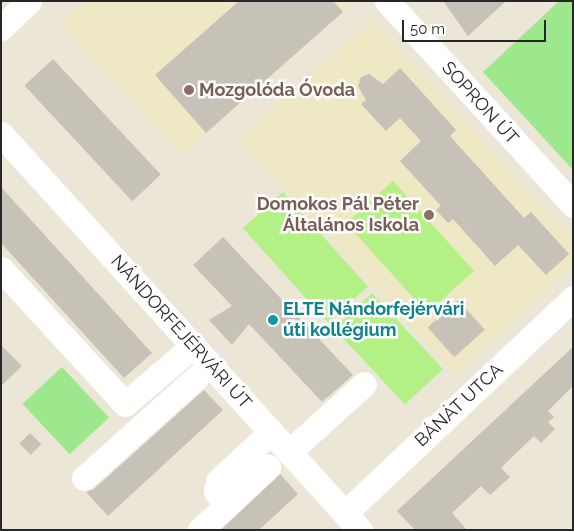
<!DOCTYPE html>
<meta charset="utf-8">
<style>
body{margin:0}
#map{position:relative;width:574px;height:531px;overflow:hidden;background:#ece6d7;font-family:Raleway,sans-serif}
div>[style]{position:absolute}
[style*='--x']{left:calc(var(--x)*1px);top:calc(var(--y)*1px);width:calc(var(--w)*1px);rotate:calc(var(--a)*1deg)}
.education>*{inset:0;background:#efe8c4}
.green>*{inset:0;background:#9de88d;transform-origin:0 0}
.pitch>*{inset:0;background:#b3f187;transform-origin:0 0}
.building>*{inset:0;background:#c6c2b7;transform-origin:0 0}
.minor>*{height:25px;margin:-12.5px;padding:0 12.5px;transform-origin:12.5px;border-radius:12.5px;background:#fff}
.dots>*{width:14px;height:14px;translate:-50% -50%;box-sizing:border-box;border:2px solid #fff;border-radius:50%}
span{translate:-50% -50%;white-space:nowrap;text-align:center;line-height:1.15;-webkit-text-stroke:5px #fff;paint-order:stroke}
.education-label{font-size:18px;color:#785e54;font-weight:700}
.left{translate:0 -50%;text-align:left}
.right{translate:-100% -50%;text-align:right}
.street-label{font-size:18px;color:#272727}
.culture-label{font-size:18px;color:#0d838f;font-weight:700}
.frame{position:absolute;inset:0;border:2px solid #272727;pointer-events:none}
.scale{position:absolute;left:402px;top:20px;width:144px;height:22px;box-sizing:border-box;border:2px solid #272727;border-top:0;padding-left:6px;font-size:15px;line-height:18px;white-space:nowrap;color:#272727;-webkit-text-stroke:4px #fff;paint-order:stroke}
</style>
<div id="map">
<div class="education">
<i style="clip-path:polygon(87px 1px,356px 1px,182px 155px,60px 24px)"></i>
<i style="clip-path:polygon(373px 20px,573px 240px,573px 265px,455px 375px,238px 139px)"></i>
</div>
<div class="green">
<i style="clip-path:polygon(559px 1px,573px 1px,573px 170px,483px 72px)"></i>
<i style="left:62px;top:367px;width:69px;height:54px;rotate:47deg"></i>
</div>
<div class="pitch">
<i style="left:393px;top:181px;width:121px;height:63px;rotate:48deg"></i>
<i style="left:283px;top:192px;width:127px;height:54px;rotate:48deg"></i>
<i style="left:372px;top:293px;width:104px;height:52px;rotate:47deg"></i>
</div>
<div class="building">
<i style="clip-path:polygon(239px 1px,333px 1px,343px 12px,206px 133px,155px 75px)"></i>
<i style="clip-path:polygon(443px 1px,506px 1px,468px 36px)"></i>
<i style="left:53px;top:59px;width:158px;height:39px;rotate:47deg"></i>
<i style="clip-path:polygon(400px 68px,456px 130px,450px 136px,524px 218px,531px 212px,569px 254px,546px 275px,518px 245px,495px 266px,453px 219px,448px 223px,436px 210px,441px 206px,400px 161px,421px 141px,400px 118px,386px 131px,361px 104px,366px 100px,358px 86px,361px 77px,369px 74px,383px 84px)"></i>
<i style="clip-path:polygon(1px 187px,152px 353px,124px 378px,1px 243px)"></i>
<i style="clip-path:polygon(223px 237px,353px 375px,322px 402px,249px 324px,232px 345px,209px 320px,232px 306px,193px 265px)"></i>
<i style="left:458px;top:300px;width:40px;height:41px;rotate:48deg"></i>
<i style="clip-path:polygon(1px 345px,22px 366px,1px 386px)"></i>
<i style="clip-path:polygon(573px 347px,573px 386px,548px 411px,554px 417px,548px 422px,555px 429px,541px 443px,534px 436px,508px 461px,501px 468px,510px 477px,490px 495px,481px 486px,452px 513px,467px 530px,415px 530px,397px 511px)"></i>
<i style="clip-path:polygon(204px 390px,223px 410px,108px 516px,86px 492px,94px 489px)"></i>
<i style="left:30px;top:433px;width:16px;height:15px;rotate:45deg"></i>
<i style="clip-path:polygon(280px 474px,298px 494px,259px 530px,221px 530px)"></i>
</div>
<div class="minor">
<i style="--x:387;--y:1;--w:276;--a:47.6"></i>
<i style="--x:1;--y:28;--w:39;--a:-44"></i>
<i style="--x:1;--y:134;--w:535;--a:47.81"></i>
<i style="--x:1;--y:269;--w:183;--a:47.4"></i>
<i style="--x:125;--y:404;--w:89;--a:-40.5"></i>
<i style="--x:289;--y:452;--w:101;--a:-42.2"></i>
<i style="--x:84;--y:478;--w:152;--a:-41.8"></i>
<i style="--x:226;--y:505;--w:17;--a:-126"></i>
<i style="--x:216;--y:491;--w:10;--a:-79"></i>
<i style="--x:218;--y:481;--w:72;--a:-42.8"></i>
<i style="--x:345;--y:513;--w:313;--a:-43.3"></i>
<i style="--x:200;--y:530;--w:93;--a:-42.8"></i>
</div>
<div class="dots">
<i style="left:189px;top:90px;background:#8d6e63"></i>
<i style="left:429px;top:215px;background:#8d6e63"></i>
<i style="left:273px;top:320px;background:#0f9aa8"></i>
</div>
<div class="education-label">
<span class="left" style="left:199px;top:90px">Mozgolóda Óvoda</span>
<span class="right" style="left:419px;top:215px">Domokos Pál Péter<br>Általános Iskola</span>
</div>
<div class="street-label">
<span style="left:480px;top:103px;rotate:48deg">SOPRON ÚT</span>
<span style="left:181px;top:332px;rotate:48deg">NÁNDORFEJÉRVÁRI ÚT</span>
<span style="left:459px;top:405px;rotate:-43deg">BÁNÁT UTCA</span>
</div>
<div class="culture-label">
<span class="left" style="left:283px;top:320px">ELTE Nándorfejérvári<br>úti kollégium</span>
</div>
<div class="frame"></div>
<div class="scale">50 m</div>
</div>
